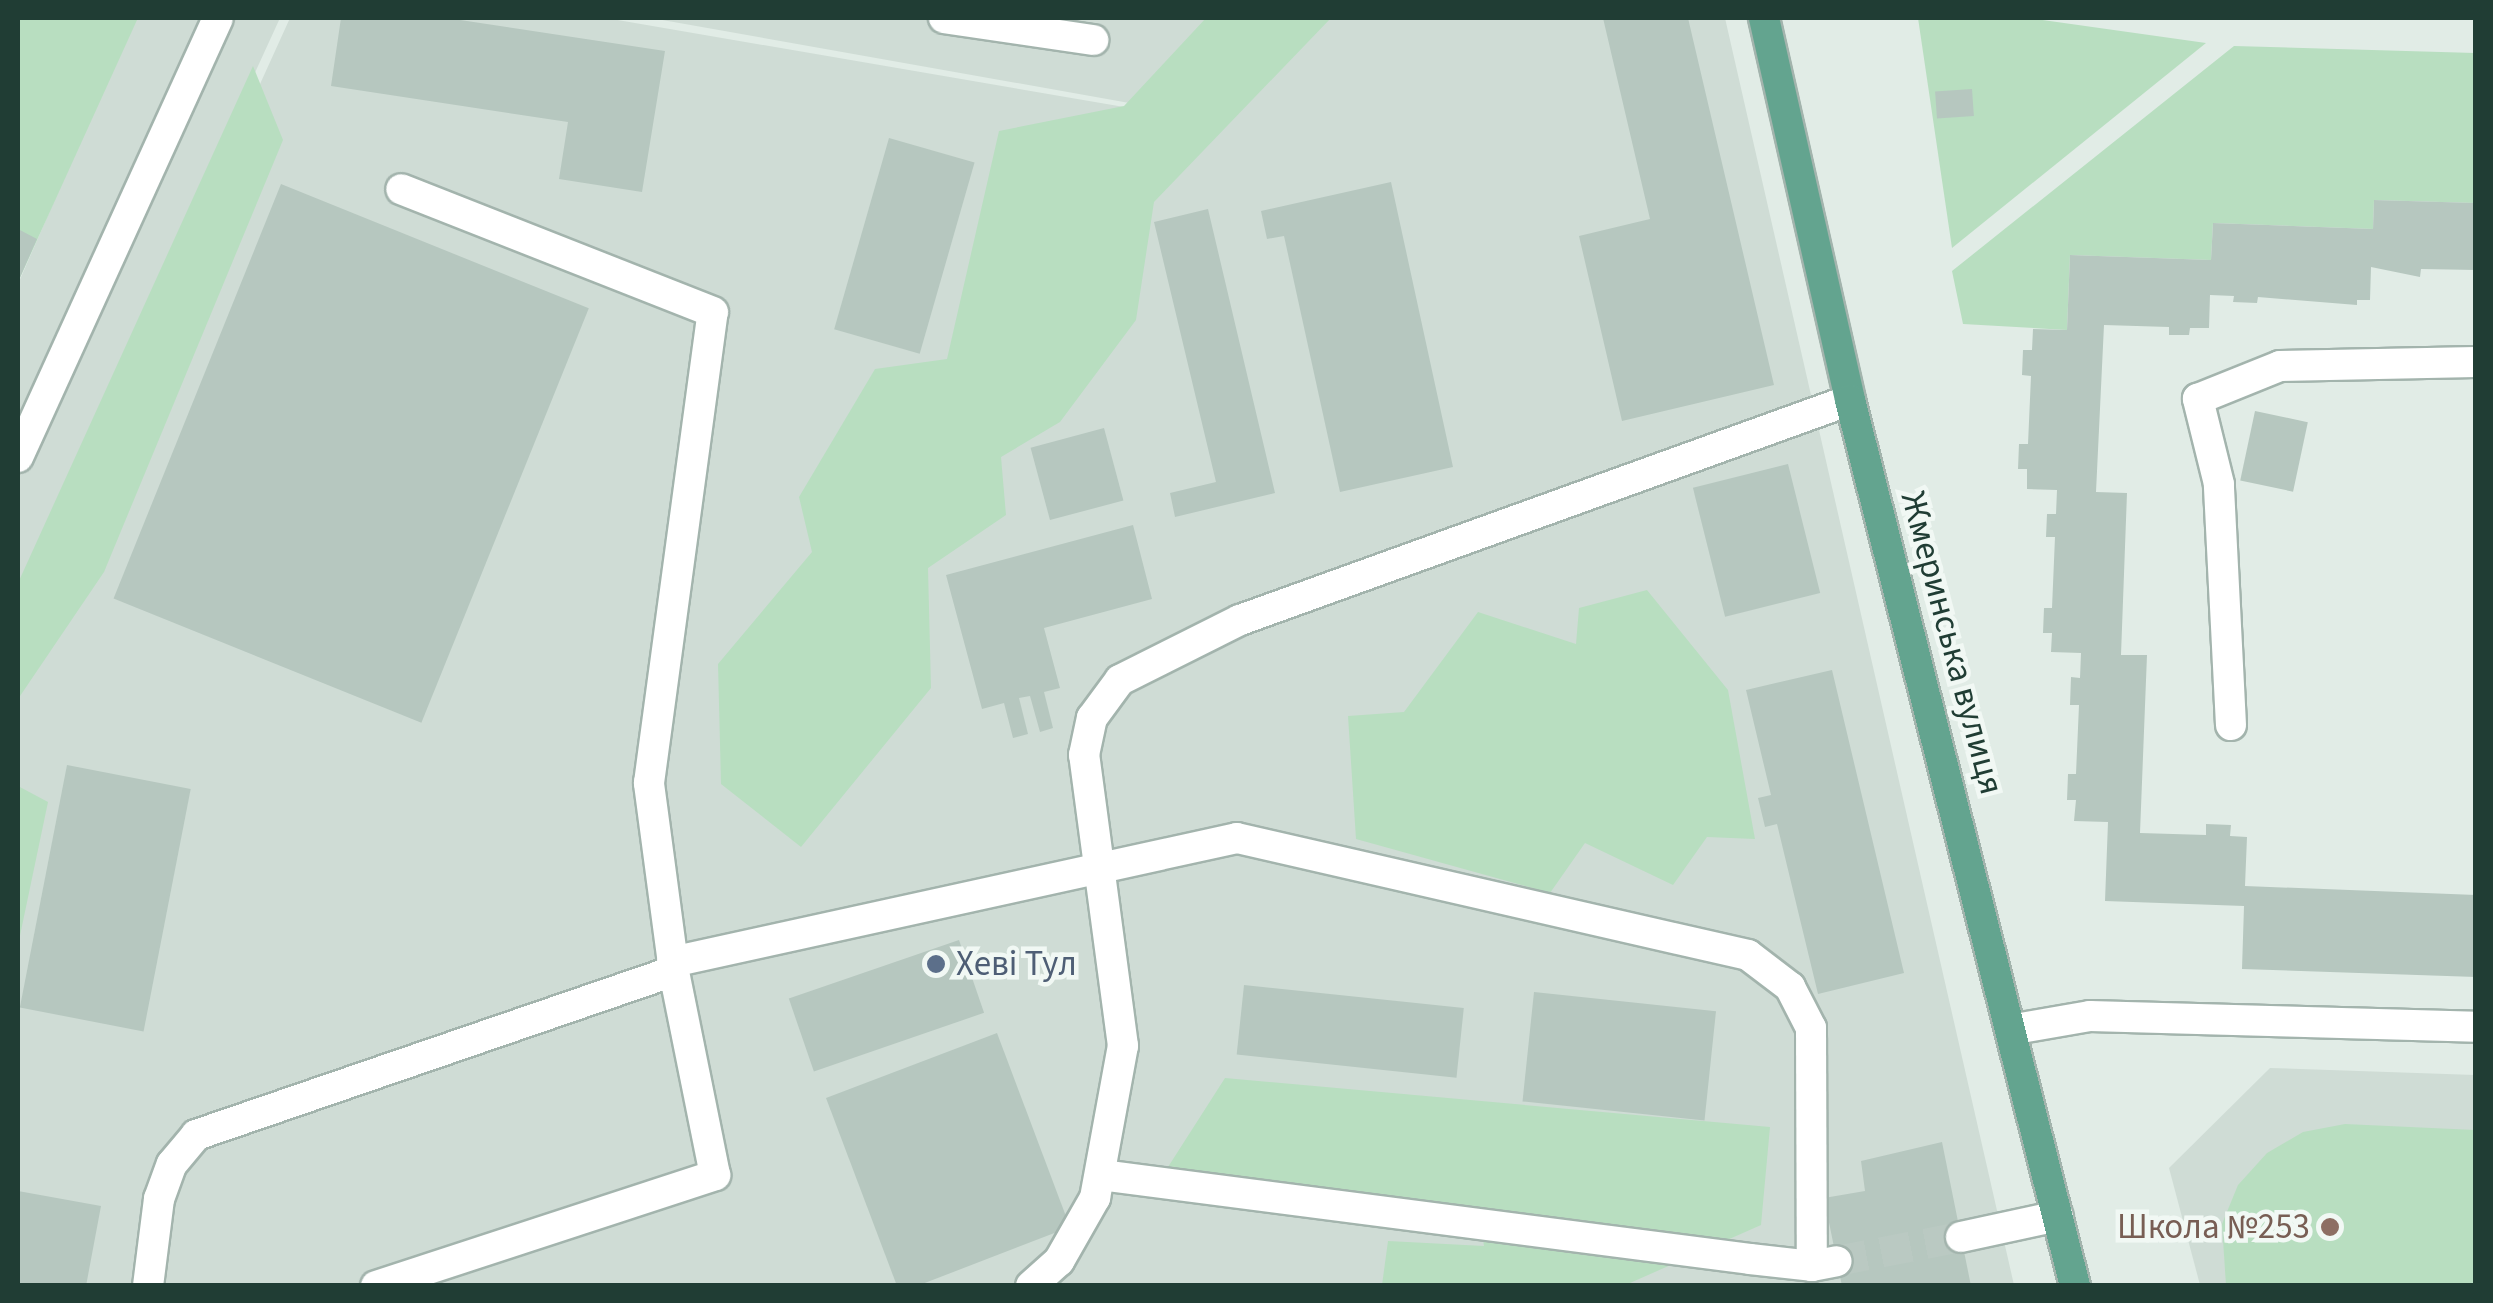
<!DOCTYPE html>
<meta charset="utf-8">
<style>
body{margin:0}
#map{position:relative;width:2493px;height:1303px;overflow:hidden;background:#e1ece6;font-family:"Source Sans 3",sans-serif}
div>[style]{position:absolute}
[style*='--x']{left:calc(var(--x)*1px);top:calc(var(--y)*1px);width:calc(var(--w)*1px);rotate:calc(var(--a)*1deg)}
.built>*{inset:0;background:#cfdcd5}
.green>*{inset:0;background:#b8dec0}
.building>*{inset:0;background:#b6c7bf;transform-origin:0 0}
.minor-tunnel>*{height:30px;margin-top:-15px;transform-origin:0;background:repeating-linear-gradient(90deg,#bac9c2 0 30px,transparent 0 45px)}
.roads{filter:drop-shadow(2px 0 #a3b4ad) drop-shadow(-2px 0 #a3b4ad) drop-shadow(0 2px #a3b4ad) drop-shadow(0 -2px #a3b4ad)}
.minor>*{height:30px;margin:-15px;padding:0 15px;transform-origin:15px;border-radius:15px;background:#fff}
.major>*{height:30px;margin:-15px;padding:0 15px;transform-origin:15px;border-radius:15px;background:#63a48f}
.dots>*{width:28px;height:28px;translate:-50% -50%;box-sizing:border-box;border:5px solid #f1f8f4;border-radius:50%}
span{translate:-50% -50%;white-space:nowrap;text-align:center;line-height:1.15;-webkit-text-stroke:9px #f1f8f4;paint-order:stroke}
.street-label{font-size:35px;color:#203d34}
.service-label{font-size:35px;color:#4e5e75}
.left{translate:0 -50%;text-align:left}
.education-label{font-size:35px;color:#785e54}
.right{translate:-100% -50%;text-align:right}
.frame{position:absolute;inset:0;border:20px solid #203d34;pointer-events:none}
</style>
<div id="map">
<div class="built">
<i style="clip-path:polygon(134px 18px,280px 18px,18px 591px,18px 284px)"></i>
<i style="clip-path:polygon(290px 18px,606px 18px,1165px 114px,1224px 18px,1725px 18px,2014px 1285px,18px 1286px,18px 617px)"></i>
<i style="clip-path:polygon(651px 18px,1215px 18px,1163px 109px)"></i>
<i style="clip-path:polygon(2270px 1068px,2475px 1075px,2475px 1285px,2200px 1285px,2169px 1168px)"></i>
</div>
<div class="green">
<i style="clip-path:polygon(18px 18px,137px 20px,18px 282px)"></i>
<i style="clip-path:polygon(1206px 18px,1331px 18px,1154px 202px,1136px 320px,1060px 422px,1001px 457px,1006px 515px,928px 568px,931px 688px,801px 847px,721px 784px,718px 664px,812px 552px,799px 497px,875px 369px,947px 359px,999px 131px,1124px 106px)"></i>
<i style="clip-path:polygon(1918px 18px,2028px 18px,2206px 43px,1952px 248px)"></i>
<i style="clip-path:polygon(2234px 46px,2475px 53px,2475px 203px,2374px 200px,2373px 229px,2213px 223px,2211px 260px,2070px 255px,2067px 330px,1963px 324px,1952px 271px)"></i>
<i style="clip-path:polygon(253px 66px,283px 140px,104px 572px,18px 699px,18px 583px)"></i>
<i style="clip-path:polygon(1647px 590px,1728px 690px,1755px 839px,1707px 837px,1673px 885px,1585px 843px,1550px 893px,1356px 839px,1348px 716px,1404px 712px,1478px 612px,1576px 644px,1579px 608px)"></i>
<i style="clip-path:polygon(18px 786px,48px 802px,18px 945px)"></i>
<i style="clip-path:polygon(1225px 1078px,1770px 1127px,1761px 1225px,1630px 1283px,1737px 1285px,1382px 1285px,1388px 1241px,1484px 1246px,1479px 1217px,1168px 1167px)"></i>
<i style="clip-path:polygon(2345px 1124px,2475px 1130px,2475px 1285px,2226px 1285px,2222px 1224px,2238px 1185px,2267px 1153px,2303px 1132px)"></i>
</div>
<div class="building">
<i style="clip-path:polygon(341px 18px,447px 18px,665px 51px,642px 192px,559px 179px,568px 122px,331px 86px)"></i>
<i style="clip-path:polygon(1603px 18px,1688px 18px,1774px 385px,1622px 421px,1579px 236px,1650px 219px)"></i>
<i style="left:1972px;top:89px;width:27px;height:37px;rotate:86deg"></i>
<i style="left:889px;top:138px;width:89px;height:199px;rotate:16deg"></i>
<i style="clip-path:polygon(1391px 182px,1453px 467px,1340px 492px,1284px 236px,1267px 239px,1261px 211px)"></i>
<i style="left:281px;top:184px;width:332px;height:447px;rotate:22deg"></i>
<i style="clip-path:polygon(2374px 200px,2476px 203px,2476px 270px,2421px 269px,2420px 277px,2371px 267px,2370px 300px,2357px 300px,2357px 305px,2258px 297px,2257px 303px,2233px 302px,2234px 296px,2210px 295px,2209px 328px,2190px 328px,2189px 335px,2169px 335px,2169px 327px,2104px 325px,2096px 492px,2127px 493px,2121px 655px,2147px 655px,2140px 833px,2206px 835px,2206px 824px,2231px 825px,2230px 836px,2247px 837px,2245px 886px,2476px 895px,2476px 977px,2242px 969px,2244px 906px,2105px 901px,2108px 822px,2074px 821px,2076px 800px,2067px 800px,2068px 774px,2076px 774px,2079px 705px,2070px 705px,2071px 677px,2080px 678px,2081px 653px,2051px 652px,2052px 633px,2043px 633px,2044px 608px,2052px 608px,2055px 537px,2046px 537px,2047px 514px,2056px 514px,2057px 490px,2027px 489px,2027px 469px,2018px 469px,2019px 444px,2028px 444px,2031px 376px,2022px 375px,2023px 350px,2032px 350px,2033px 329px,2067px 330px,2070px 255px,2211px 260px,2213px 223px,2373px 229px)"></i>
<i style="clip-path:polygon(1208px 209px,1275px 493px,1175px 517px,1170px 493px,1216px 482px,1154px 222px)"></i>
<i style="clip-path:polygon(18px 229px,37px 239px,18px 282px)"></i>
<i style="left:2255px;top:411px;width:54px;height:71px;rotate:12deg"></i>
<i style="left:1104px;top:428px;width:75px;height:76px;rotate:75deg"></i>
<i style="left:1788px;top:464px;width:133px;height:98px;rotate:76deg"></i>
<i style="clip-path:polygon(1133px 525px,1152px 599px,1044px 628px,1060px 688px,1044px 692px,1053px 728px,1040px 732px,1030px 696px,1019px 698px,1028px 734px,1013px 738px,1004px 703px,982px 709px,946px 575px)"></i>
<i style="clip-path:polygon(1832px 670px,1904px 973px,1818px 994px,1777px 824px,1765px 827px,1758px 798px,1771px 795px,1746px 690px)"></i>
<i style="left:67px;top:765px;width:126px;height:247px;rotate:11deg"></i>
<i style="left:959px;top:940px;width:77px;height:180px;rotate:71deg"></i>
<i style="left:1244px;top:985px;width:221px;height:70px;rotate:6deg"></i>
<i style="left:1534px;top:992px;width:183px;height:110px;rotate:6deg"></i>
<i style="clip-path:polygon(997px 1033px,1070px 1227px,917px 1286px,897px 1286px,826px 1098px)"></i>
<i style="clip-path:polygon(1942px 1142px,1971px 1286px,1842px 1286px,1824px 1198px,1865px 1191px,1861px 1161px)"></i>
<i style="clip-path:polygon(18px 1191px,101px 1206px,86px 1286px,18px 1286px)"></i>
</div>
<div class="minor-tunnel">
<i style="--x:1837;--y:1261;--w:126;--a:-11"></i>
</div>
<div class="roads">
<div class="minor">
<i style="--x:944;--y:18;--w:151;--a:8.4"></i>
<i style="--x:18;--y:457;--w:482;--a:-65.5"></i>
<i style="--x:2231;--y:725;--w:241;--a:-92.9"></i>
<i style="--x:2219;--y:484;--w:88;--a:-103.9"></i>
<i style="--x:2198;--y:399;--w:88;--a:-21.9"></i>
<i style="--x:2280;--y:366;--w:196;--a:-1.2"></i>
<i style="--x:672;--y:962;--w:578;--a:-12.38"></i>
<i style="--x:1237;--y:838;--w:524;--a:12.9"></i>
<i style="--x:1748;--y:955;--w:53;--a:37.3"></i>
<i style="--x:1790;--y:987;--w:46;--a:62.9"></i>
<i style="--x:1811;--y:1028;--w:238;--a:89.8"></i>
<i style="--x:2015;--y:1029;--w:76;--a:-9.8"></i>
<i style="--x:2090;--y:1016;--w:386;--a:1.6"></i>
<i style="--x:1101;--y:1175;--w:654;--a:7.37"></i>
<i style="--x:1750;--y:1259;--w:62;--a:6.4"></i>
<i style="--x:1812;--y:1266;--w:25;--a:-11"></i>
<i style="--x:1961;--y:1237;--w:99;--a:-12.2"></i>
<i style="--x:148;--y:1286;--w:88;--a:-82.8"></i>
<i style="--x:159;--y:1199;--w:37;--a:-70"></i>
<i style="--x:172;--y:1164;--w:38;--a:-50"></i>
<i style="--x:196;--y:1135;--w:505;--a:-18.94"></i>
<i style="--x:376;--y:1286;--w:357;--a:-18.1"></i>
<i style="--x:715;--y:1175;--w:208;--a:-101.4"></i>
<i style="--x:674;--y:971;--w:190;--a:-97.6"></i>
<i style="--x:649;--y:783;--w:475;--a:-82.3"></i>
<i style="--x:713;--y:312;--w:335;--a:-158.5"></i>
<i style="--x:1031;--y:1286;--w:38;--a:-42"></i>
<i style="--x:1059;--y:1261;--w:73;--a:-60.3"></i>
<i style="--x:1095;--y:1198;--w:155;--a:-79.6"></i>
<i style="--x:1123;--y:1046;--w:294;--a:-97.6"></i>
<i style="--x:1084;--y:755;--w:38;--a:-78"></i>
<i style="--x:1092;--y:718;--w:47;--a:-53.6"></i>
<i style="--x:1120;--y:680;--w:134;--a:-26.6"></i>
<i style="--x:1240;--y:620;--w:648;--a:-19.83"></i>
</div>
<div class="major">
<i style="--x:1764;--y:18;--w:392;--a:77.3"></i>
<i style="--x:1850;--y:400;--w:914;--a:75.75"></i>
</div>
</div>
<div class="dots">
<i style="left:936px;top:964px;background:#5c6f8a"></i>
<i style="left:2330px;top:1227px;background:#8d6e63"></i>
</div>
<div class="street-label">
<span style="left:1952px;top:643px;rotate:75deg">Жмеринська вулиця</span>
</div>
<div class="service-label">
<span class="left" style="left:956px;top:964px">Хеві Тул</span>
</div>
<div class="education-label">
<span class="right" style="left:2310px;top:1227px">Школа №253</span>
</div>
<div class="frame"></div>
</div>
